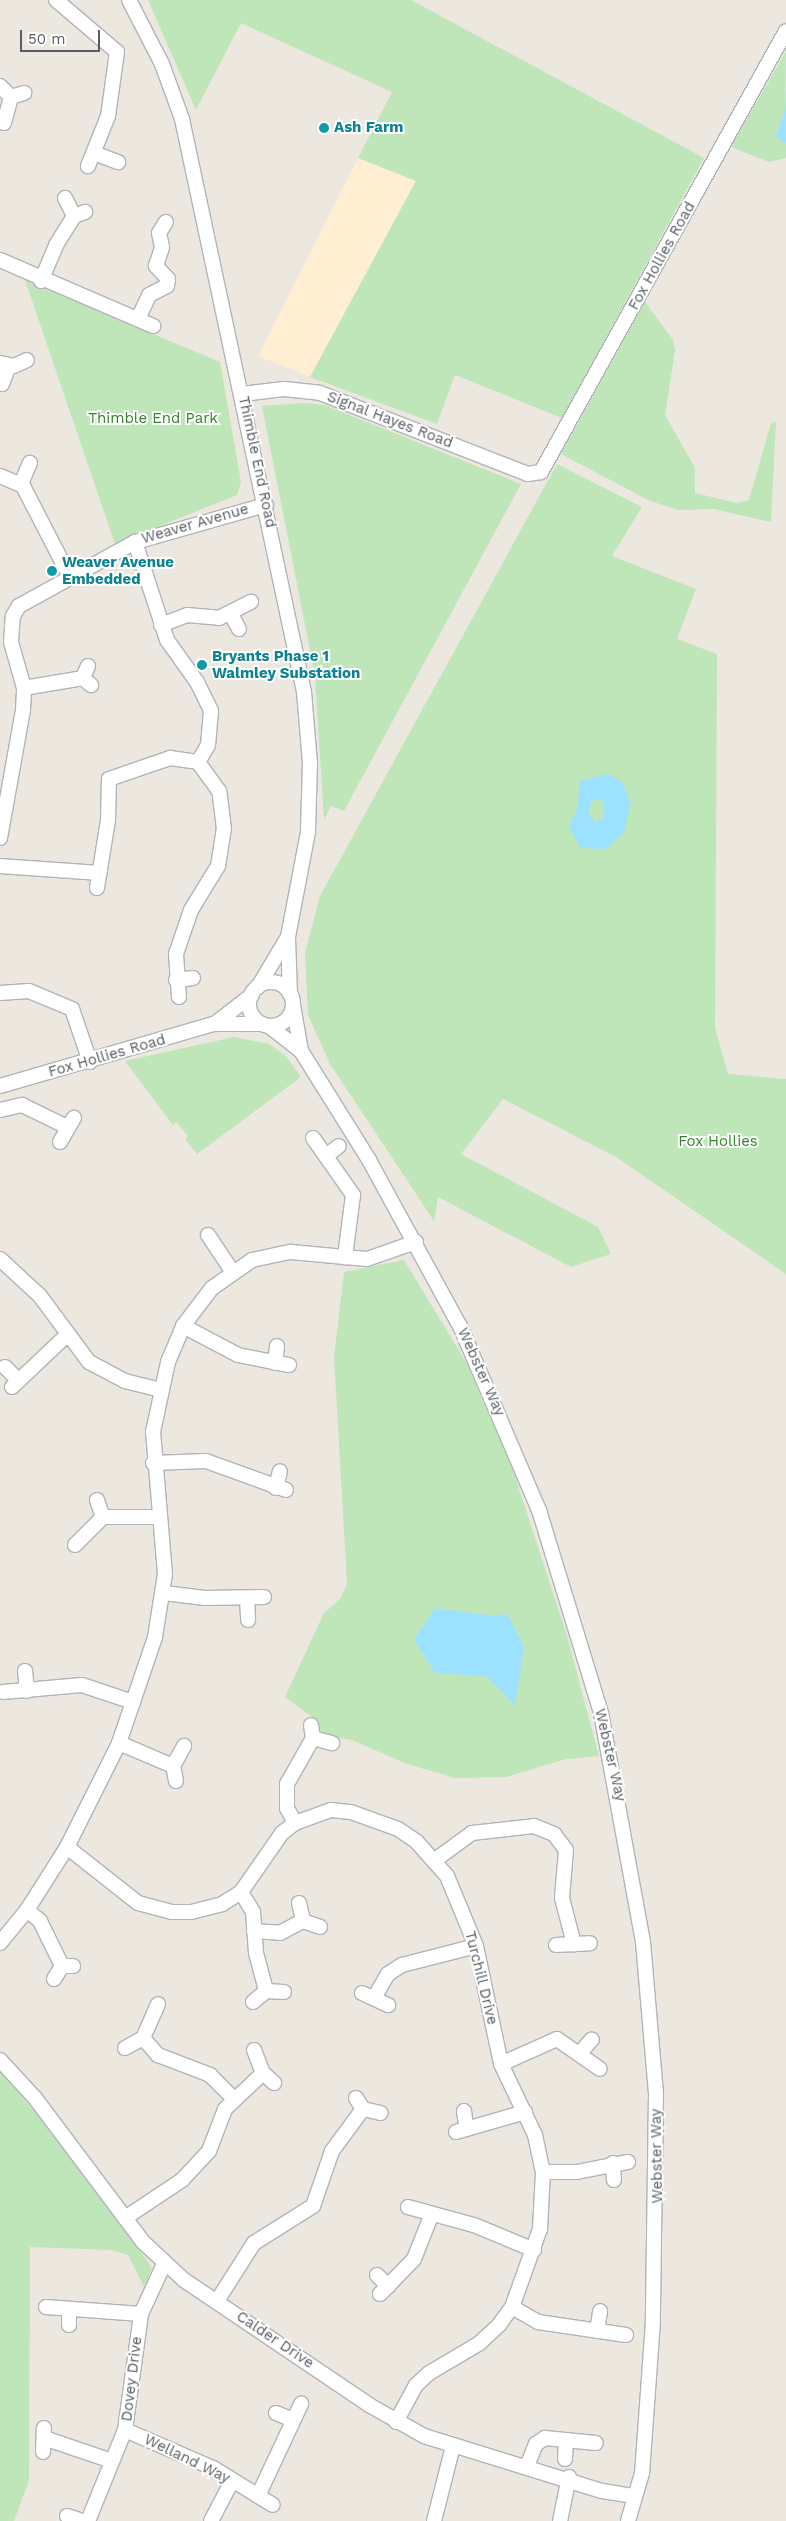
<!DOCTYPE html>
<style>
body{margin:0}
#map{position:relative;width:786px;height:2521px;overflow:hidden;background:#ece7df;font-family:"Work Sans",sans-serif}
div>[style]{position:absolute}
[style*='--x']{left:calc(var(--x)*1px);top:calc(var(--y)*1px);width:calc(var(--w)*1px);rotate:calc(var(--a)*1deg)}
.commercial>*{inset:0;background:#ffeed1}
.green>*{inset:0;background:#bfe6b9}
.water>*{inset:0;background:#9ce1ff}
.roads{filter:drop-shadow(1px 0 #b0b4b8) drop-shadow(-1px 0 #b0b4b8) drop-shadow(0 1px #b0b4b8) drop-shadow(0 -1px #b0b4b8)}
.minor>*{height:14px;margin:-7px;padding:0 7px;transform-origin:7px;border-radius:7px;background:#fff}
.minor>.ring{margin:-7px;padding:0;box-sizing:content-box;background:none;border:14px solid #fff;border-radius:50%}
.dots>*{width:14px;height:14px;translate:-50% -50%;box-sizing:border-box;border:2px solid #fff;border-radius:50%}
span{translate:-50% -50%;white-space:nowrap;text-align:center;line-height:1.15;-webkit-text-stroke:4px #fff;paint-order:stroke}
.culture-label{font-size:15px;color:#0d838f;font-weight:700}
.left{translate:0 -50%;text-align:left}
.street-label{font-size:15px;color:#585d61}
.park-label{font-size:15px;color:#36822e}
.scale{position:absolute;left:20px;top:30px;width:80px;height:22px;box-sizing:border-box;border:2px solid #585d61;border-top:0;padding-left:6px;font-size:15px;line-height:18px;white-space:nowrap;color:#585d61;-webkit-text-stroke:4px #fff;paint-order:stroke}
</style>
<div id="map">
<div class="commercial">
<i style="clip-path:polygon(358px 158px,416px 181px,310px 377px,258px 356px)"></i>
</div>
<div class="green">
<i style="clip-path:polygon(148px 0,411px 0,704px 158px,562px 418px,455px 375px,437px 424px,310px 377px,416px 181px,358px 158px,392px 92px,241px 23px,196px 110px)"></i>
<i style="clip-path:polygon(786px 51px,785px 111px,775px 137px,786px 144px,786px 158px,769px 162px,731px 147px)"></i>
<i style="clip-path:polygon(25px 280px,220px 362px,241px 482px,237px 495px,115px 544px)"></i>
<i style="clip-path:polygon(645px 302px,673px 340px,675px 351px,665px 415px,695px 468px,695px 493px,737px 503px,749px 500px,771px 423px,776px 422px,771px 522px,714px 509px,679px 510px,650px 501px,561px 454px)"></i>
<i style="clip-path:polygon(303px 403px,325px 405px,521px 484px,344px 811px,331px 806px,324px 820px,315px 676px,262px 406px)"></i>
<i style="clip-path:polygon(557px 464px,642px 507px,612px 556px,696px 589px,677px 639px,717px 654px,715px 1028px,728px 1074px,786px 1079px,786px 1274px,616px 1157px,503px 1099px,461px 1154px,598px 1227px,611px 1254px,571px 1267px,438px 1197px,434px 1221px,330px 1064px,308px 1015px,305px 953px,320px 896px)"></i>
<i style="clip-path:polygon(234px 1037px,269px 1044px,286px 1056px,301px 1077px,197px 1154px,185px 1139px,188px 1136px,176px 1122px,173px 1125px,125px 1061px)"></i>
<i style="clip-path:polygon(404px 1260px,466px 1362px,514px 1473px,567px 1636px,599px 1756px,566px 1759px,506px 1777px,455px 1778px,407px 1764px,352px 1740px,324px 1735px,312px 1717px,285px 1697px,324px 1613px,340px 1599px,347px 1584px,334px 1357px,344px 1272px)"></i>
<i style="clip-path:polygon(0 2071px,83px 2168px,152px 2268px,144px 2287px,128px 2255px,112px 2250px,30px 2247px,29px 2480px,14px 2521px,0 2521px)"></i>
</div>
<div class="water">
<i style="clip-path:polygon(786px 89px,786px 144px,775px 137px,785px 111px)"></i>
<i style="clip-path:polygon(evenodd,608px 774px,622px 782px,631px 803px,624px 832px,606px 849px,580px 848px,569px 826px,577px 809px,580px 781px,608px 774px,599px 799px,604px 804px,603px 818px,595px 823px,588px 813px,592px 801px,599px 799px)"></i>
<i style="clip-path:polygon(435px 1608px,494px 1616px,507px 1614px,524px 1647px,515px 1705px,486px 1676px,435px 1673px,414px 1640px)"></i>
</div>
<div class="roads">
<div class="minor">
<i style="--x:56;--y:0;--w:80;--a:40.4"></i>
<i style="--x:117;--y:52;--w:65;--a:98"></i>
<i style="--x:108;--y:116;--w:54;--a:111.8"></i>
<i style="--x:129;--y:0;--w:72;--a:62.7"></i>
<i style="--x:162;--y:64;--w:59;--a:70"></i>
<i style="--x:182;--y:119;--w:586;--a:77.98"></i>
<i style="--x:304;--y:692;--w:71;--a:85.2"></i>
<i style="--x:310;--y:763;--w:69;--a:91.7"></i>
<i style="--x:308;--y:832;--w:107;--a:100.8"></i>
<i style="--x:288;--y:937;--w:57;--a:88"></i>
<i style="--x:0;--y:86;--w:16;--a:45"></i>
<i style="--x:4;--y:123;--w:27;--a:-75"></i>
<i style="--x:11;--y:97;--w:14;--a:-17"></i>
<i style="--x:94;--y:153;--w:26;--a:21"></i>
<i style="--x:65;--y:198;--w:20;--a:63"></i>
<i style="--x:0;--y:260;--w:167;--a:23.3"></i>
<i style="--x:41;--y:281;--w:39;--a:-67"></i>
<i style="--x:56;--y:245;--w:34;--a:-58"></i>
<i style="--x:74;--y:216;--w:12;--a:-20"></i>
<i style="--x:138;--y:319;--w:26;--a:-65"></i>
<i style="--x:149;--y:295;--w:20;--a:-27"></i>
<i style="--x:167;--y:286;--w:7;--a:-82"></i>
<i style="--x:168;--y:279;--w:18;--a:-133"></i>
<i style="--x:156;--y:266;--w:20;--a:-72"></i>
<i style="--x:162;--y:247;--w:14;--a:-102"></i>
<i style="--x:159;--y:233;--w:13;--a:-58"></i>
<i style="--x:0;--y:363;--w:14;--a:12"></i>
<i style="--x:14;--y:366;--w:14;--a:-25"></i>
<i style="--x:2;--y:384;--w:19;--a:-69"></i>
<i style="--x:242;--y:394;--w:42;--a:-6.8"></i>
<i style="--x:284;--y:389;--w:36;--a:6"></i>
<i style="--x:320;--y:393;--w:223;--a:21.3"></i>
<i style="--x:528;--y:474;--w:13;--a:-9"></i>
<i style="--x:541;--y:472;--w:504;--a:-60.95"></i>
<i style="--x:0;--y:476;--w:25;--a:23"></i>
<i style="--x:23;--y:486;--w:100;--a:62.7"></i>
<i style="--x:21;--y:484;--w:23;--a:-67"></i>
<i style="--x:135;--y:542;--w:103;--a:71.9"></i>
<i style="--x:167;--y:640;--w:52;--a:54.5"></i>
<i style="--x:197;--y:682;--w:32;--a:64"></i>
<i style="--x:211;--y:711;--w:34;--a:95"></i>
<i style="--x:208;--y:745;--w:20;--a:120"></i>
<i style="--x:231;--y:614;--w:17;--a:62"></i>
<i style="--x:161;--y:625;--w:28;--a:-21"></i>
<i style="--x:187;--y:615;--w:32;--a:5"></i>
<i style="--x:219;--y:618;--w:36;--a:-27"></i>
<i style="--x:88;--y:666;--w:13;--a:113"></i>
<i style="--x:83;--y:678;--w:11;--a:41"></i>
<i style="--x:24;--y:688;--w:60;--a:-9.6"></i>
<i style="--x:0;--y:838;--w:130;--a:-79.8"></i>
<i style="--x:23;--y:710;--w:22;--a:-87"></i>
<i style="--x:24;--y:688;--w:48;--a:-105.8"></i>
<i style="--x:11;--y:642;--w:26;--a:-86"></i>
<i style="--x:13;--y:616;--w:12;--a:-59"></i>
<i style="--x:19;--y:606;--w:132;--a:-28.9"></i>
<i style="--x:135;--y:542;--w:136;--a:-15.8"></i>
<i style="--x:0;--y:866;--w:100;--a:4"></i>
<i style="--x:97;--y:888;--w:69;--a:-80.8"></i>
<i style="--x:108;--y:820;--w:41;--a:-88.6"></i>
<i style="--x:109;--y:779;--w:65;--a:-19"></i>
<i style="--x:170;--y:758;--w:28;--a:8"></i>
<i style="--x:176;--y:980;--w:17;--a:-7"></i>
<i class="ring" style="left:249px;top:982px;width:30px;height:30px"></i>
<i style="--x:258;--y:987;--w:55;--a:-59.2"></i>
<i style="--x:0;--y:993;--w:29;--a:-4"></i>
<i style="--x:29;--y:991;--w:47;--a:22.7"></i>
<i style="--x:72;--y:1009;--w:56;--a:71.2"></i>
<i style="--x:179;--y:997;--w:43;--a:-94"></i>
<i style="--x:176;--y:954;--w:46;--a:-71.2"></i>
<i style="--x:191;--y:910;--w:52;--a:-58.5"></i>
<i style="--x:218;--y:866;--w:37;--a:-81"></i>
<i style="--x:224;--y:829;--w:38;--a:-97"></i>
<i style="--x:219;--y:791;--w:36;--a:-126"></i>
<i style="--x:293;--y:1005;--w:47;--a:80.1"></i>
<i style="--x:217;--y:1022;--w:44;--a:-37.6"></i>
<i style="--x:269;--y:1026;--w:41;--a:38"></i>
<i style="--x:301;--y:1051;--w:128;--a:58"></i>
<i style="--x:369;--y:1160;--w:189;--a:61.3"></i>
<i style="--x:460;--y:1326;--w:200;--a:66.8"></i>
<i style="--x:539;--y:1510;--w:212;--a:73"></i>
<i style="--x:601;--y:1713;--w:233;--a:79.6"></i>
<i style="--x:643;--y:1942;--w:153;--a:85.1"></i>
<i style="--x:656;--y:2094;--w:227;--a:90.8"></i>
<i style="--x:653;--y:2321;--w:152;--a:94.1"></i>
<i style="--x:642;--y:2473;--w:50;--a:106.3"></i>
<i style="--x:0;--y:1086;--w:222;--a:-16.2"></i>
<i style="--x:213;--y:1024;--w:49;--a:0"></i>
<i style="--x:0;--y:1110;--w:23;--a:-13"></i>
<i style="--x:22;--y:1105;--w:48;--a:26"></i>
<i style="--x:313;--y:1138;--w:70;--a:54.9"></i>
<i style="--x:353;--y:1195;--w:63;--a:97.4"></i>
<i style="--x:60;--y:1142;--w:28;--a:-60"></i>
<i style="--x:326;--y:1156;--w:16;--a:-38"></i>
<i style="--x:208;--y:1235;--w:43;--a:56.3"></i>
<i style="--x:0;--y:1259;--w:54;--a:42.8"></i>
<i style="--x:40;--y:1296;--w:82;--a:53.4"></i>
<i style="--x:89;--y:1362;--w:41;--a:27.8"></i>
<i style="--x:125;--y:1381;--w:37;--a:14"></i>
<i style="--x:183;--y:1326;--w:62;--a:27.8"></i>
<i style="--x:238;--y:1355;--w:52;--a:11.1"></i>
<i style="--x:275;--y:1363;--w:17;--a:-83"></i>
<i style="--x:5;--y:1367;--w:18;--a:45"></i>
<i style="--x:12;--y:1387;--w:76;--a:-43.4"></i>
<i style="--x:153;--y:1463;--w:53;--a:-2.2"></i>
<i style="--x:206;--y:1461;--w:85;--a:19.9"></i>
<i style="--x:276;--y:1488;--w:17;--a:-77"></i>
<i style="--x:97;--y:1500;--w:18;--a:71"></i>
<i style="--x:75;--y:1545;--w:40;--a:-45"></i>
<i style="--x:103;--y:1517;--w:57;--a:0"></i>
<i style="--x:164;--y:1593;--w:41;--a:7"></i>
<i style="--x:205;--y:1598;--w:59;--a:-1"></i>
<i style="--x:247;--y:1598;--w:22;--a:87"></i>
<i style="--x:25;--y:1671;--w:20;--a:84"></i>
<i style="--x:3;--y:1692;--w:79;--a:-5.1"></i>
<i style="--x:82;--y:1685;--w:54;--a:18.4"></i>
<i style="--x:313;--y:1738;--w:20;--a:15"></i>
<i style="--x:119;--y:1743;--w:59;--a:23.1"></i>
<i style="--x:176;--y:1781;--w:15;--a:-101"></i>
<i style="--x:173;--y:1766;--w:23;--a:-61"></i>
<i style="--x:295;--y:1823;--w:17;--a:-118"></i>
<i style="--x:287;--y:1808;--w:24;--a:-90"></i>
<i style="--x:287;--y:1784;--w:53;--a:-60.5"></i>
<i style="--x:313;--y:1738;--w:13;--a:-99"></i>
<i style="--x:67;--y:1847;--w:90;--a:38.3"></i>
<i style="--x:138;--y:1903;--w:35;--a:15"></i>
<i style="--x:172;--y:1912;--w:19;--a:0"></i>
<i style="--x:191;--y:1912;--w:32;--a:-14"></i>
<i style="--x:222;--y:1904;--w:22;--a:-32"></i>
<i style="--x:241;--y:1892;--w:72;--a:-55.2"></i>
<i style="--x:282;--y:1833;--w:16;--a:-38"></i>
<i style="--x:295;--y:1823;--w:38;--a:-20"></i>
<i style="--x:331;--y:1810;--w:20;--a:6"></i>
<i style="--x:351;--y:1812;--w:50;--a:19.9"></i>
<i style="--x:398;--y:1829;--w:22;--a:34"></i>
<i style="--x:416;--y:1841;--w:47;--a:48.5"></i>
<i style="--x:447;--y:1876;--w:76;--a:67.5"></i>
<i style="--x:476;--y:1946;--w:121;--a:78"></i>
<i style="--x:501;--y:2064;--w:79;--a:64.4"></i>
<i style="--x:535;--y:2135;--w:38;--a:78"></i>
<i style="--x:543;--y:2172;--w:57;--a:93"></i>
<i style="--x:540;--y:2229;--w:83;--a:109.7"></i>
<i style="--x:512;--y:2307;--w:22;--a:126"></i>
<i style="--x:499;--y:2325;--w:26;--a:137"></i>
<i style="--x:480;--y:2343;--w:59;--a:149.5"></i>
<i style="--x:429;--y:2373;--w:18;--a:137"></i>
<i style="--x:416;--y:2385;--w:42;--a:118.4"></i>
<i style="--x:435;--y:1860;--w:46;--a:-36.1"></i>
<i style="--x:472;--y:1833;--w:62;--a:-6.4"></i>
<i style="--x:534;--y:1826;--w:22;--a:22"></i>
<i style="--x:554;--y:1834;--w:20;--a:53"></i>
<i style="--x:566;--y:1850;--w:48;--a:94.8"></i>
<i style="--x:562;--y:1898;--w:48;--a:75.4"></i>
<i style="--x:241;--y:1892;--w:23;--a:59"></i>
<i style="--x:253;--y:1912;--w:41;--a:85.8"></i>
<i style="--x:256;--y:1953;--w:39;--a:75"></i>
<i style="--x:299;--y:1903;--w:18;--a:77"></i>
<i style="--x:303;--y:1921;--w:18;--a:19"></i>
<i style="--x:27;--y:1910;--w:17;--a:40"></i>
<i style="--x:40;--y:1921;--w:50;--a:63.9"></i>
<i style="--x:254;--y:1931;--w:26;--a:4"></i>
<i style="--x:280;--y:1933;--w:26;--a:-28"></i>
<i style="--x:0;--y:1943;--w:43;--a:-50.7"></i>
<i style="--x:27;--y:1910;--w:75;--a:-57.6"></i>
<i style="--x:67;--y:1847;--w:116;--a:-63.4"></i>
<i style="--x:119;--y:1743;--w:112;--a:-71.2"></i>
<i style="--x:155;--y:1637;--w:64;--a:-81"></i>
<i style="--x:165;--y:1574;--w:143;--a:-94.8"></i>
<i style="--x:153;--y:1432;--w:72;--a:-77.9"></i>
<i style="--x:168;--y:1362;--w:39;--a:-67"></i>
<i style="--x:183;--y:1326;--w:48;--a:-52.7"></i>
<i style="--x:212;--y:1288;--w:49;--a:-35"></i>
<i style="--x:252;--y:1260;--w:40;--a:-12"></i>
<i style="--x:291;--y:1252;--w:76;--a:5.3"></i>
<i style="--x:367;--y:1259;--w:52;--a:-19.1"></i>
<i style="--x:556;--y:1945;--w:34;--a:-3"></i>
<i style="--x:54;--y:1979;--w:15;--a:-58"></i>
<i style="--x:62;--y:1966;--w:11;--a:0"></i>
<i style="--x:362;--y:1993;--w:29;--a:25"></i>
<i style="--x:374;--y:1998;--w:28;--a:-60"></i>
<i style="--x:388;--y:1974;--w:17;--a:-33"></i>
<i style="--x:402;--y:1965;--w:76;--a:-14.4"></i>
<i style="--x:253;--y:2002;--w:17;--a:-40"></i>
<i style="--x:266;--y:1991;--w:18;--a:3"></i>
<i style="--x:143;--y:2038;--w:37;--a:-66"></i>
<i style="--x:125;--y:2048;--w:21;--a:-29"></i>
<i style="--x:143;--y:2038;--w:23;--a:49"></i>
<i style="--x:158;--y:2055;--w:56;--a:21"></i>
<i style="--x:210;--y:2075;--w:33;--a:45"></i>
<i style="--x:254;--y:2050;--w:25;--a:69"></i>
<i style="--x:263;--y:2073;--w:15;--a:42"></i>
<i style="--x:580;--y:2053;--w:18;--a:-49"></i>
<i style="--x:0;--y:2060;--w:52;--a:47.4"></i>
<i style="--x:35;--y:2098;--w:180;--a:53.1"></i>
<i style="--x:143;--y:2242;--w:56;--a:42.8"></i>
<i style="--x:184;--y:2280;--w:223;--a:34"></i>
<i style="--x:369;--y:2405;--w:63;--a:29.4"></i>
<i style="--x:424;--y:2436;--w:186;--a:17.2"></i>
<i style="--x:602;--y:2491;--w:31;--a:9"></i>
<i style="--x:501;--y:2064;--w:61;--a:-24.1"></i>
<i style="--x:557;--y:2039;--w:52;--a:34.9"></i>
<i style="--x:356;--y:2098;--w:13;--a:58"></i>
<i style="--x:363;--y:2109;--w:18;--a:13"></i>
<i style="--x:464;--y:2111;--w:15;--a:82"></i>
<i style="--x:456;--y:2132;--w:72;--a:-16.2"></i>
<i style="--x:613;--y:2163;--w:17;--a:87"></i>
<i style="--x:543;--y:2172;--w:34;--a:0"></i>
<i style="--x:577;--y:2172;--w:52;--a:-11.1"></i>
<i style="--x:408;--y:2207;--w:68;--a:15.3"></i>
<i style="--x:474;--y:2225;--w:65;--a:22.6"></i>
<i style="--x:125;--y:2218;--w:69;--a:-33.7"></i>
<i style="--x:182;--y:2180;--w:40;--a:-47"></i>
<i style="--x:209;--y:2151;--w:45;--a:-69.1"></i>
<i style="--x:225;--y:2109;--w:52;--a:-43.5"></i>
<i style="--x:377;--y:2275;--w:16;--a:45"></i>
<i style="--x:380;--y:2294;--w:49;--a:-45.8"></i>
<i style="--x:414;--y:2259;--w:46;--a:-68.4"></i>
<i style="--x:217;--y:2301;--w:69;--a:-57.5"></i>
<i style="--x:254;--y:2243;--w:70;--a:-32.1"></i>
<i style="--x:313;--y:2206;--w:58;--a:-70.9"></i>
<i style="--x:332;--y:2151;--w:52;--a:-53.6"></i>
<i style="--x:46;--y:2307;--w:95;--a:4.2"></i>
<i style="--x:512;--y:2307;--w:30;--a:30"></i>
<i style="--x:538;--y:2322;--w:89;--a:8.4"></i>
<i style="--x:69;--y:2325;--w:16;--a:-90"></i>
<i style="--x:597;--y:2331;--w:20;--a:-81"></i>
<i style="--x:276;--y:2413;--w:18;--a:22"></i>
<i style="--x:125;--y:2430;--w:96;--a:23.4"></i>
<i style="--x:213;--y:2468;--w:70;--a:31.7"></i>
<i style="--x:44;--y:2438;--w:72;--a:18.7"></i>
<i style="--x:43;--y:2452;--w:24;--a:-88"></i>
<i style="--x:565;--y:2459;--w:19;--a:-87"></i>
<i style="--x:527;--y:2466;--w:24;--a:-68"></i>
<i style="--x:536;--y:2444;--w:11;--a:-34"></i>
<i style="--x:545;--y:2438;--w:51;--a:5.6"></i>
<i style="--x:258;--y:2496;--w:102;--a:-64.9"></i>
<i style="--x:67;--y:2516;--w:16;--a:18"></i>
<i style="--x:88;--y:2521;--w:98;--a:-67.9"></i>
<i style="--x:125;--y:2430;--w:117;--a:-82.1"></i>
<i style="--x:141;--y:2314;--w:55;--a:-65.3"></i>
<i style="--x:211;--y:2521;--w:45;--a:-62.3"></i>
<i style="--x:434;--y:2521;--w:77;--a:-75.8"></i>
<i style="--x:560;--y:2521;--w:45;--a:-78.4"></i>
</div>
</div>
<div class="dots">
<i style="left:324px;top:128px;background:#0f9aa8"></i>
<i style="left:52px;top:571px;background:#0f9aa8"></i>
<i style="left:202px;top:665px;background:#0f9aa8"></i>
</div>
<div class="culture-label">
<span class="left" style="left:334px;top:128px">Ash Farm</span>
<span class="left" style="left:62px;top:571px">Weaver Avenue<br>Embedded</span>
<span class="left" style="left:212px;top:665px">Bryants Phase 1<br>Walmley Substation</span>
</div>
<div class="street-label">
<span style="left:662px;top:256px;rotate:-61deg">Fox Hollies Road</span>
<span style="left:390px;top:420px;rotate:21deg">Signal Hayes Road</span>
<span style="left:257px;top:462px;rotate:78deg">Thimble End Road</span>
<span style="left:195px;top:524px;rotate:-16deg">Weaver Avenue</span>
<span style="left:107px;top:1056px;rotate:-16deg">Fox Hollies Road</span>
<span style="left:481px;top:1372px;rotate:66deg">Webster Way</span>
<span style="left:610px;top:1755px;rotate:77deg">Webster Way</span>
<span style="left:481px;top:1978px;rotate:76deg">Turchill Drive</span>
<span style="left:657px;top:2156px;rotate:-91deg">Webster Way</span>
<span style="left:275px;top:2340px;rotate:34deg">Calder Drive</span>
<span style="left:132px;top:2379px;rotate:-83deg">Dovey Drive</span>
<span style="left:187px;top:2459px;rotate:26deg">Welland Way</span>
</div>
<div class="park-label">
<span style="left:153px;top:419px">Thimble End Park</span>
<span style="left:718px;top:1142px">Fox Hollies</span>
</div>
<div class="scale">50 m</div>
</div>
